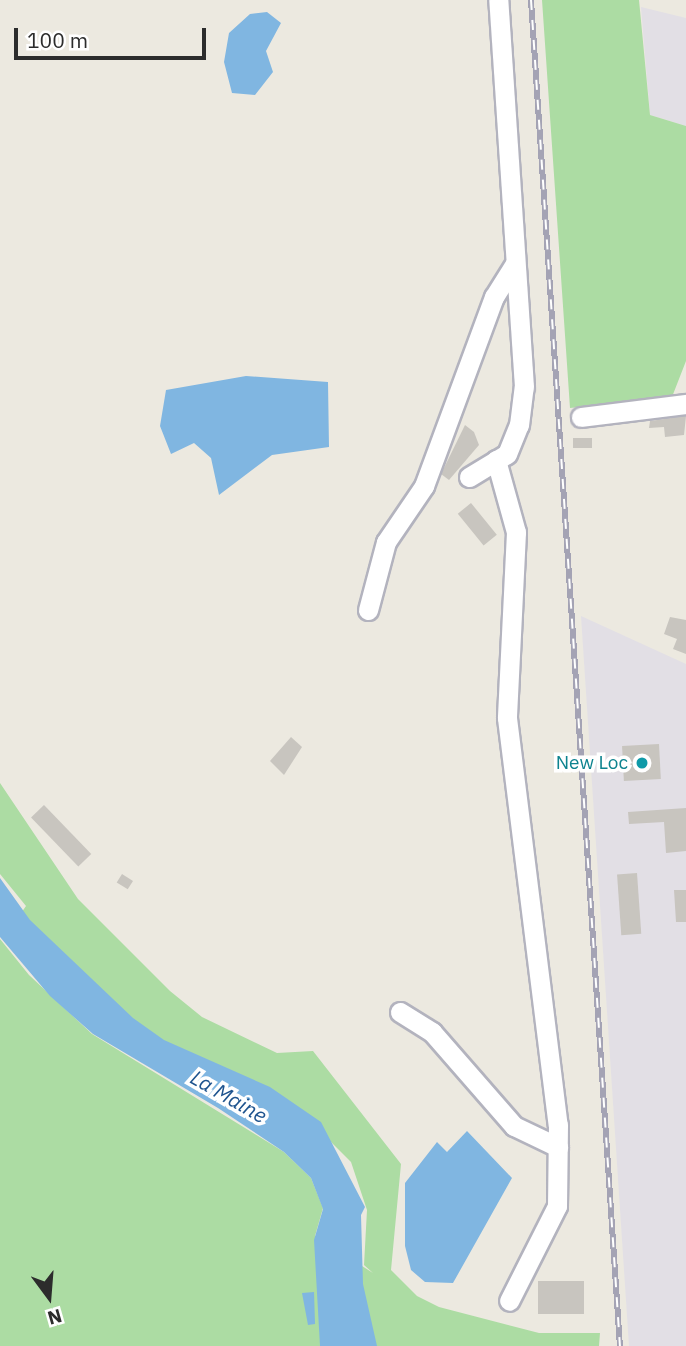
<!DOCTYPE html>
<style>
body{margin:0}
#map{position:relative;width:686px;height:1346px;overflow:hidden;background:#ece9e0;font-family:"IBM Plex Sans",sans-serif}
div>[style]{position:absolute}
[style*='--x']{left:calc(var(--x)*1px);top:calc(var(--y)*1px);width:calc(var(--w)*1px);rotate:calc(var(--a)*1deg)}
.industrial>*{inset:0;background:#e2dfe5}
.green>*{inset:0;background:#acdca3}
.water>*{inset:0;background:#80b6e1}
.building>*{inset:0;background:#c8c5bf;transform-origin:0 0}
.roads{filter:drop-shadow(2px 0 #b3b3be) drop-shadow(-2px 0 #b3b3be) drop-shadow(0 2px #b3b3be) drop-shadow(0 -2px #b3b3be)}
.minor>*{height:19px;margin:-9.5px;padding:0 9.5px;transform-origin:9.5px;border-radius:9.5px;background:#fff}
.rail>*{height:6px;margin-top:-3px;transform-origin:0;background:repeating-linear-gradient(90deg,#fff 0 10px,#a4a3b4 0 20px);box-sizing:border-box;border-block:2px solid #a4a3b4}
.dots>*{width:19px;height:19px;translate:-50% -50%;box-sizing:border-box;border:4px solid #fff;border-radius:50%}
span{translate:-50% -50%;white-space:nowrap;text-align:center;line-height:1.15;-webkit-text-stroke:7px #fff;paint-order:stroke}
.culture-label{font-size:19px;color:#0d838f}
.right{translate:-100% -50%;text-align:right}
.water-label{font-size:21px;color:#1e538e;font-style:italic}
.north{position:absolute;left:14px;top:1262px;width:70px;height:70px;-webkit-text-stroke:5px #fff;paint-order:stroke;rotate:164deg;font-size:19px;font-weight:700;line-height:28px;text-align:center;color:#2c2c2c}
.north::after{content:'';display:block;margin:auto;width:24px;height:32px;background:#2c2c2c;clip-path:polygon(50% 0,100% 100%,50% 72%,0 100%)}
.scale{position:absolute;left:14px;top:28px;width:192px;height:32px;box-sizing:border-box;border:4px solid #2c2c2c;border-top:0;padding-left:9px;font-size:21px;line-height:24px;white-space:nowrap;color:#2c2c2c;-webkit-text-stroke:5px #fff;paint-order:stroke}
</style>
<div id="map">
<div class="industrial">
<i style="clip-path:polygon(641px 7px,686px 18px,686px 126px,650px 115px)"></i>
<i style="clip-path:polygon(581px 616px,686px 664px,686px 1346px,629px 1346px)"></i>
</div>
<div class="green">
<i style="clip-path:polygon(542px 0,639px 0,650px 115px,686px 126px,686px 361px,672px 397px,570px 408px)"></i>
<i style="clip-path:polygon(0 783px,78px 899px,170px 991px,202px 1017px,277px 1053px,313px 1051px,401px 1164px,391px 1270px,417px 1296px,439px 1307px,539px 1333px,600px 1333px,599px 1346px,0 1346px,0 939px,29px 975px,92px 1034px,284px 1152px,311px 1178px,323px 1208px,315px 1236px,373px 1273px,364px 1265px,367px 1210px,351px 1162px,312px 1123px,139px 1031px,17px 919px,26px 906px,0 874px)"></i>
</div>
<div class="water">
<i style="clip-path:polygon(267px 12px,281px 23px,266px 51px,273px 72px,255px 95px,232px 93px,224px 62px,229px 33px,250px 14px)"></i>
<i style="clip-path:polygon(246px 376px,328px 382px,329px 447px,272px 455px,219px 495px,211px 458px,194px 443px,171px 454px,160px 426px,166px 390px)"></i>
<i style="clip-path:polygon(0 878px,30px 920px,133px 1018px,164px 1040px,270px 1087px,321px 1122px,365px 1207px,361px 1215px,363px 1284px,377px 1346px,320px 1346px,314px 1240px,323px 1209px,311px 1178px,284px 1152px,218px 1108px,93px 1034px,50px 996px,0 937px)"></i>
<i style="clip-path:polygon(467px 1131px,512px 1178px,453px 1283px,425px 1282px,411px 1270px,405px 1246px,405px 1183px,437px 1142px,447px 1152px)"></i>
<i style="clip-path:polygon(314px 1292px,315px 1324px,308px 1325px,302px 1293px)"></i>
</div>
<div class="building">
<i style="clip-path:polygon(686px 416px,684px 435px,665px 437px,664px 427px,649px 428px,650px 421px)"></i>
<i style="clip-path:polygon(465px 425px,474px 432px,479px 445px,449px 480px,441px 474px)"></i>
<i style="left:592px;top:438px;width:10px;height:19px;rotate:90deg"></i>
<i style="left:471px;top:503px;width:41px;height:17px;rotate:51deg"></i>
<i style="clip-path:polygon(670px 617px,686px 620px,686px 654px,673px 649px,677px 639px,664px 634px)"></i>
<i style="clip-path:polygon(291px 737px,302px 747px,284px 775px,270px 761px)"></i>
<i style="left:659px;top:744px;width:35px;height:37px;rotate:87deg"></i>
<i style="left:44px;top:805px;width:68px;height:18px;rotate:46deg"></i>
<i style="clip-path:polygon(686px 808px,686px 851px,666px 853px,664px 822px,629px 824px,628px 812px)"></i>
<i style="left:637px;top:873px;width:61px;height:20px;rotate:86deg"></i>
<i style="left:122px;top:874px;width:13px;height:10px;rotate:32deg"></i>
<i style="clip-path:polygon(674px 890px,686px 890px,686px 922px,676px 922px)"></i>
<i style="left:538px;top:1281px;width:46px;height:33px"></i>
</div>
<div class="roads">
<div class="minor">
<i style="--x:581;--y:417;--w:106;--a:-7.1"></i>
<i style="--x:496;--y:460;--w:75;--a:74.5"></i>
<i style="--x:516;--y:532;--w:186;--a:92.8"></i>
<i style="--x:507;--y:718;--w:410;--a:82.9"></i>
<i style="--x:558;--y:1125;--w:81;--a:90.7"></i>
<i style="--x:557;--y:1206;--w:106;--a:116.8"></i>
<i style="--x:469;--y:477;--w:44;--a:-31.2"></i>
<i style="--x:507;--y:454;--w:31;--a:-68"></i>
<i style="--x:519;--y:425;--w:38;--a:-83"></i>
<i style="--x:524;--y:387;--w:388;--a:-93.8"></i>
<i style="--x:368;--y:610;--w:70;--a:-75.2"></i>
<i style="--x:386;--y:542;--w:68;--a:-55.8"></i>
<i style="--x:424;--y:486;--w:202;--a:-69.7"></i>
<i style="--x:494;--y:297;--w:39;--a:-58"></i>
<i style="--x:400;--y:1012;--w:38;--a:32"></i>
<i style="--x:432;--y:1032;--w:125;--a:48.9"></i>
<i style="--x:514;--y:1126;--w:49;--a:25.5"></i>
</div>
</div>
<div class="rail">
<i style="--x:531;--y:0;--w:1349;--a:86.22"></i>
</div>
<div class="dots">
<i style="left:642px;top:763px;background:#0f9aa8"></i>
</div>
<div class="culture-label">
<span class="right" style="left:628px;top:763px">New Loc</span>
</div>
<div class="water-label">
<span style="left:229px;top:1096px;rotate:30deg">La Maine</span>
</div>
<div class="north">N</div>
<div class="scale">100 m</div>
</div>
